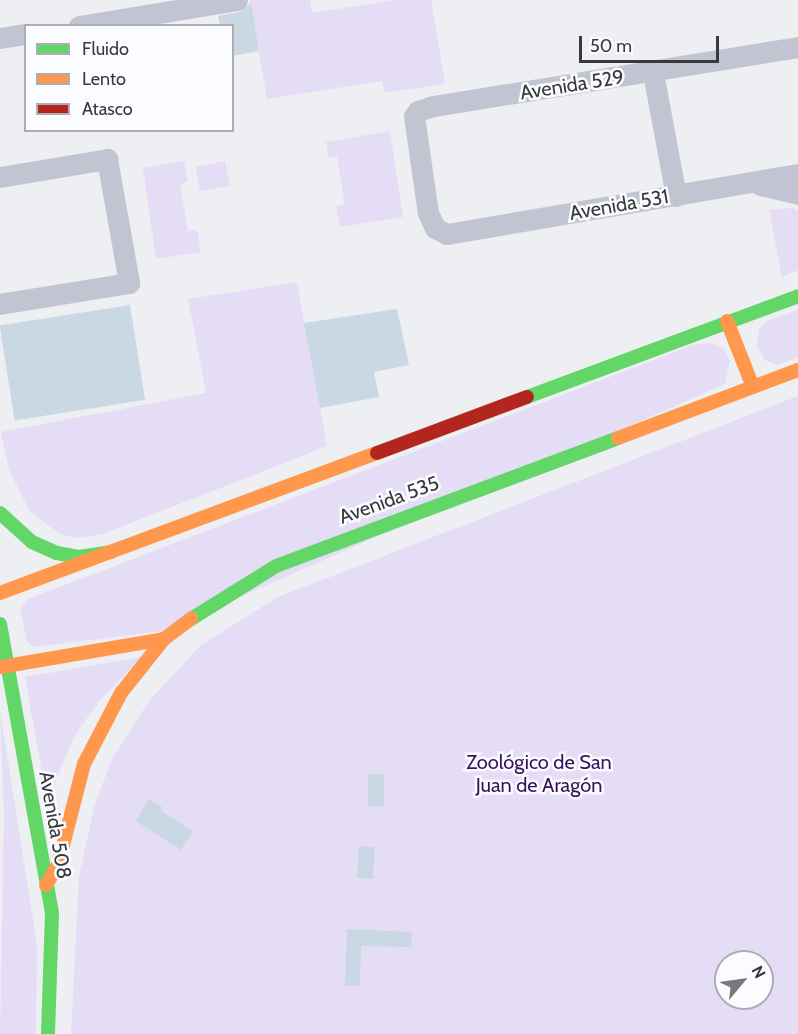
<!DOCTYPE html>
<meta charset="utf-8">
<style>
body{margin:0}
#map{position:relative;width:798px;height:1034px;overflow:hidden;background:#edeff2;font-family:Cabin,sans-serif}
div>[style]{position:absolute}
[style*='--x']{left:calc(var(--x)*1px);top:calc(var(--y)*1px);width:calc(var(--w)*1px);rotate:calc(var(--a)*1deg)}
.green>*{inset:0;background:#e5ddf6;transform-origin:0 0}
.building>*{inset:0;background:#c9d8e2;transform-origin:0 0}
.street>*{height:21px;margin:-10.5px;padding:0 10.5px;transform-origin:10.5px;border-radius:10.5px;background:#c2c4d2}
.fast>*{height:14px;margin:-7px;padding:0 7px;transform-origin:7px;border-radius:7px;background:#63d668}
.slow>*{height:14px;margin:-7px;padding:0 7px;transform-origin:7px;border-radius:7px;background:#ff974d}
.jam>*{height:14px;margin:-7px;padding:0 7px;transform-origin:7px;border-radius:7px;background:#b3261e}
span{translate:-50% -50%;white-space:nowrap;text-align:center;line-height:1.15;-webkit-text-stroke:5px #fafcff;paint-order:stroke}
.street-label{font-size:20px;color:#38393b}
.park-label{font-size:20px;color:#38125c}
.legend{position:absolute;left:24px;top:24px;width:210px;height:108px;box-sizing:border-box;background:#fafcff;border:2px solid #acaeb1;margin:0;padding:8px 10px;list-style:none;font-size:18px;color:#38393b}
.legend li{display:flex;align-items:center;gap:12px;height:30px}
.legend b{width:30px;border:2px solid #acaeb1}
.north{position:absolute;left:714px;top:950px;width:60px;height:60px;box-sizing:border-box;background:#fafcff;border:2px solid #acaeb1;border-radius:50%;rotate:61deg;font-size:16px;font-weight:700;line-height:24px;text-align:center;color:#38393b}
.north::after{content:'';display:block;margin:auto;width:21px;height:27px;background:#77797b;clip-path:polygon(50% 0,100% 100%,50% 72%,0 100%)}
.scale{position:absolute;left:579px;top:36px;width:140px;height:27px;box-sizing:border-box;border:3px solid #38393b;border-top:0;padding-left:8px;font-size:18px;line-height:21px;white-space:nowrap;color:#38393b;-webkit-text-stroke:4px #fafcff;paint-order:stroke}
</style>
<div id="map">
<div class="green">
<i style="clip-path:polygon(250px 0,310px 0,312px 13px,395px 0,431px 0,445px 84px,384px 93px,382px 81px,267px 99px)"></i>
<i style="clip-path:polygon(390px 131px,403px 217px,340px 227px,336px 206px,345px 204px,337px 157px,329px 158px,326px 142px)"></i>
<i style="clip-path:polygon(184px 161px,188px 182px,180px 184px,188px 231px,197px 230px,201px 252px,156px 259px,143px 168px)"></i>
<i style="left:225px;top:161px;width:25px;height:30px;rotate:79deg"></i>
<i style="clip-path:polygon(793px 208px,798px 211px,798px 270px,782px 277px,769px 210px)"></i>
<i style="clip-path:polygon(297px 282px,327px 446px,103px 534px,80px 538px,62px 535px,30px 512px,9px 470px,1px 432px,206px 393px,188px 299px)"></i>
<i style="clip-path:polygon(798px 310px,798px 357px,777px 365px,765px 360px,757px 346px,759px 329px,767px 321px)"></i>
<i style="clip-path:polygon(710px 343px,723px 348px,730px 361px,725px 384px,162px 631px,33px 647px,27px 641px,20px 608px,28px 599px,696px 344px)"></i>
<i style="clip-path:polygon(evenodd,798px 396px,798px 1034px,71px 1034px,79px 876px,95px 804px,112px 759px,149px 701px,200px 646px,278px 597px,798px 396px,726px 962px,762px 962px,762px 998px,726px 998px,726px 962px)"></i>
<i style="clip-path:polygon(142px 657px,101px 699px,75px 735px,57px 777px,49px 811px,25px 677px)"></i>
<i style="clip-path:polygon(0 710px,37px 945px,36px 1034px,0 1034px,4px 816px)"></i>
</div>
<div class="building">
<i style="clip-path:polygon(251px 3px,259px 51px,232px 56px,232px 26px,220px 26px,218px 16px,240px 12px)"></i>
<i style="left:130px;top:305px;width:96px;height:132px;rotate:81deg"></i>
<i style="clip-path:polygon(397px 309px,409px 365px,374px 372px,379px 397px,320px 408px,304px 323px)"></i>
<i style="left:368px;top:774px;width:16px;height:32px"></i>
<i style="clip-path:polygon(149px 799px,162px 807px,161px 811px,193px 831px,181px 850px,136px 821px)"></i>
<i style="left:359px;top:846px;width:16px;height:32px;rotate:4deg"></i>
<i style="clip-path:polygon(347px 929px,412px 932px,411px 947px,361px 946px,360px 986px,345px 986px)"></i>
</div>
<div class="street">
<i style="--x:79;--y:26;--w:160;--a:-9.3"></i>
<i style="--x:0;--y:38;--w:26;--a:-9"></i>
<i style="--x:798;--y:47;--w:370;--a:170.8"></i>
<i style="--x:433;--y:106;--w:16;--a:162"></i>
<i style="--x:418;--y:111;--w:6;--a:129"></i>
<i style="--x:414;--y:116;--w:98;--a:81.8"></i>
<i style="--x:428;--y:213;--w:17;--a:65"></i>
<i style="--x:435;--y:228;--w:13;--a:27"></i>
<i style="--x:447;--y:234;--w:356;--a:-9.7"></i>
<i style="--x:653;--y:73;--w:125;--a:79.4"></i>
<i style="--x:0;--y:177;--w:109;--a:-9.5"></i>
<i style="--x:107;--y:159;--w:126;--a:79.9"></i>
<i style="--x:129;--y:283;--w:131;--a:170.8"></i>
<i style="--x:760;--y:185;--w:39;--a:13"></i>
</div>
<div class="fast">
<i style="--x:527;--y:397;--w:289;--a:-20.4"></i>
<i style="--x:0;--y:513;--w:43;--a:42.2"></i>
<i style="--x:32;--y:542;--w:27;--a:24"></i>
<i style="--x:57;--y:553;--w:22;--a:10"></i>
<i style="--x:79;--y:557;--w:33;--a:-9"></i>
<i style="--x:191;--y:619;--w:100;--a:-31.9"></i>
<i style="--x:276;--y:566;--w:365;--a:-20.5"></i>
<i style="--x:0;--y:624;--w:294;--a:79.8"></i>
<i style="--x:52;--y:913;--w:121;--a:91.9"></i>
</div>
<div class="slow">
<i style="--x:727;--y:321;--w:71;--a:68.5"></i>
<i style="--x:618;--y:438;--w:192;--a:-20.7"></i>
<i style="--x:0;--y:593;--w:402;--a:-20.4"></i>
<i style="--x:0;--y:667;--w:166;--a:-9.7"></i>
<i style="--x:164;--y:639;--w:34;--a:-37"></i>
<i style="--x:46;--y:885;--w:23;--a:-59"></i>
<i style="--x:58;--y:865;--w:104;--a:-75.6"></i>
<i style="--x:84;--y:764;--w:80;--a:-62.5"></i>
<i style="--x:121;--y:693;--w:69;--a:-51.5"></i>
</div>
<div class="jam">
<i style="--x:377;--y:453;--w:160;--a:-20.5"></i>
</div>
<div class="street-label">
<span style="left:572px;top:85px;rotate:-9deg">Avenida 529</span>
<span style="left:619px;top:205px;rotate:-10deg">Avenida 531</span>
<span style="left:389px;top:500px;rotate:-20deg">Avenida 535</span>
<span style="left:55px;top:825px;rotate:80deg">Avenida 508</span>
</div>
<div class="park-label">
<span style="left:539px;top:774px">Zoológico de San<br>Juan de Aragón</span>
</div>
<ul class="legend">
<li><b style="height:8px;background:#63d668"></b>Fluido</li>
<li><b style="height:8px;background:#ff974d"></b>Lento</li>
<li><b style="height:8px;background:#b3261e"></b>Atasco</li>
</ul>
<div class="north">N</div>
<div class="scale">50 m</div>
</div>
